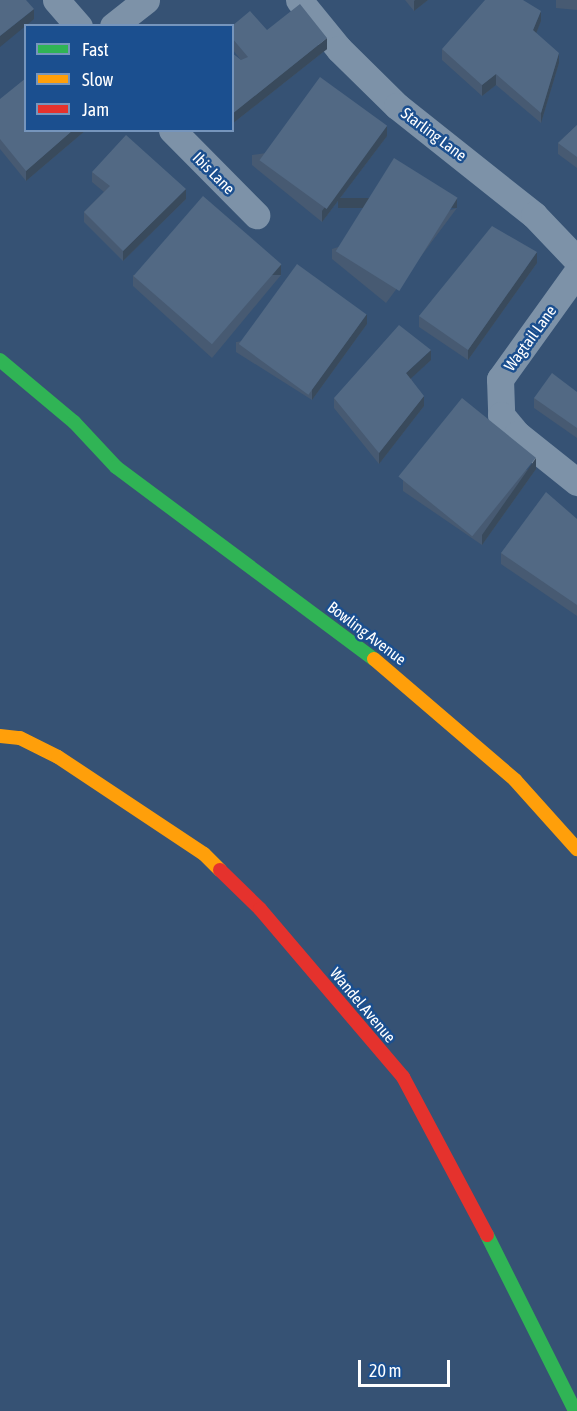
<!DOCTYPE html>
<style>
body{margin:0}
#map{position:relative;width:577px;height:1411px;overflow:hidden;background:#365274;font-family:"Asap Condensed",sans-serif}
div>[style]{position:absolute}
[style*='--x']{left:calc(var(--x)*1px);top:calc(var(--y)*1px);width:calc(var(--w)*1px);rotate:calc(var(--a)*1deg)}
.street>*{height:27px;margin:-13.5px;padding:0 13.5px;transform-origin:13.5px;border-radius:13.5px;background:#7d92a8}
.fast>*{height:14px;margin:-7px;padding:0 7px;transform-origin:7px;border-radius:7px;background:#30b455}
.slow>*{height:14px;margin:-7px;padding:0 7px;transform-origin:7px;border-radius:7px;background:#ff9f0a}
.jam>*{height:14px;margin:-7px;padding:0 7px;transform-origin:7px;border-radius:7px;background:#e5322d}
.wall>*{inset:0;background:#475a72}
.shaded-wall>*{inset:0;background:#394a5c;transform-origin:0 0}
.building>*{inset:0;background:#526984;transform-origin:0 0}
span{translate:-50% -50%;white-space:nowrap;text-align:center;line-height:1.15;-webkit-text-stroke:5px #1b4f8f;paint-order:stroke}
.street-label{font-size:16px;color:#fff}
.legend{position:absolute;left:24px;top:24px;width:210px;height:108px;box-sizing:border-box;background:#1b4f8f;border:2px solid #7695bc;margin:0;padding:8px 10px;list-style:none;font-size:18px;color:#fff}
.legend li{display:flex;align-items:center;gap:12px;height:30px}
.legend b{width:30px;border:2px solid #7695bc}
.scale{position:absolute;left:358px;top:1360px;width:92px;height:27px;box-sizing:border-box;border:3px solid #fff;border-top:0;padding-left:8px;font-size:18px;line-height:21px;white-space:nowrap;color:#fff;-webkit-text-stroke:4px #1b4f8f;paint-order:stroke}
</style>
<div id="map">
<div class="street">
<i style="--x:56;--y:0;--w:35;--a:49"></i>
<i style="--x:299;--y:0;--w:63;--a:50.8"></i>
<i style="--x:339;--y:49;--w:81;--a:44.5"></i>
<i style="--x:397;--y:106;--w:175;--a:38.5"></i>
<i style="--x:534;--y:215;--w:62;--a:46.3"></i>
<i style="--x:113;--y:26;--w:42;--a:-38.2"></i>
<i style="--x:172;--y:130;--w:120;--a:45.3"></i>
<i style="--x:577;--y:272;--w:132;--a:125.7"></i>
<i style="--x:500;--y:379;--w:36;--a:88"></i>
<i style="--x:501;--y:415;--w:25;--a:50"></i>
<i style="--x:517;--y:434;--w:77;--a:38.7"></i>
</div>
<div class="fast">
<i style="--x:0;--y:360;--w:97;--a:40"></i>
<i style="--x:74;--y:422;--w:62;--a:47"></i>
<i style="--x:116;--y:467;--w:322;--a:36.7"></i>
<i style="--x:487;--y:1235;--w:197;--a:63.4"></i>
</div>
<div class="slow">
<i style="--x:374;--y:659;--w:186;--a:40.6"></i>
<i style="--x:515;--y:780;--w:93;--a:48.1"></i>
<i style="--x:0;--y:736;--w:20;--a:6"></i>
<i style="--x:20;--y:738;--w:42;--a:26.6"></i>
<i style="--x:58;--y:757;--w:175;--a:33.6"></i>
<i style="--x:204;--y:854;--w:23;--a:45"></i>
</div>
<div class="jam">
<i style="--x:220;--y:870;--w:56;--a:44.3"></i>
<i style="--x:260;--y:909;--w:221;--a:49.6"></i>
<i style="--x:403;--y:1077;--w:179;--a:62"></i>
</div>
<div class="wall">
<i style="clip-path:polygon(405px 0,428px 0,414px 11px)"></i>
<i style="clip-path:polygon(556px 0,577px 0,577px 10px,556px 8px)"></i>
<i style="clip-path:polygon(541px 21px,536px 33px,559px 63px,541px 123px,496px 85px,482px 96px,442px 60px,442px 49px)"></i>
<i style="clip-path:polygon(232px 26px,267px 30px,327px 49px,232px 124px,232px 53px,241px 60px,232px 49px)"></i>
<i style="clip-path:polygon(0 99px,26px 130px,86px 130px,26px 181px,0 149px)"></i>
<i style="clip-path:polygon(577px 125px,577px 168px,558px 154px,558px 143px)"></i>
<i style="clip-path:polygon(387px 136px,322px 222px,252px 165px,252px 155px)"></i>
<i style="clip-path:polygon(92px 172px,186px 199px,123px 261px,84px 222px,84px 212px,104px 192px,92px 182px)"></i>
<i style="clip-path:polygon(457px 208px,386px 303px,332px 259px,332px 249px)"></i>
<i style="clip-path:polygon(537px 263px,468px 360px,419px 327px,419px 316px)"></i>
<i style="clip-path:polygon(133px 275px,281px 275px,212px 358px,133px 286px)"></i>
<i style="clip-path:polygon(367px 324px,312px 400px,236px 352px,236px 342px)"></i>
<i style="clip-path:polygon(431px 360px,411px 378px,424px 406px,379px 464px,334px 408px,334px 398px)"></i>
<i style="clip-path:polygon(577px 392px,577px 438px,534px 408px,534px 398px)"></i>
<i style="clip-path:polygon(536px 469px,482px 545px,403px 491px,403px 480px)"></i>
<i style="clip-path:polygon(577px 519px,577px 616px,501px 564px,501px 553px)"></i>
</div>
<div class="shaded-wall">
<i style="clip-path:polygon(415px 0,428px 0,414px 11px,414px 1px)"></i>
<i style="clip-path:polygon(34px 9px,34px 19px,0 47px,0 36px)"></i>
<i style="clip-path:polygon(541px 11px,541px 21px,533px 41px,533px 30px)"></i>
<i style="clip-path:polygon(327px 38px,327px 49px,232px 124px,232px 114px)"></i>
<i style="clip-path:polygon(559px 53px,559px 63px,541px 123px,541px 113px)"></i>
<i style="clip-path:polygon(496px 74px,496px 85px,482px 96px,482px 85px)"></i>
<i style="clip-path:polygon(387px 126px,387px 136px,322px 222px,322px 211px)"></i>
<i style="clip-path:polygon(73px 130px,86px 130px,26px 181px,26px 171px)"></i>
<i style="clip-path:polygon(186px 189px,186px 199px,123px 261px,123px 251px)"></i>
<i style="left:457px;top:198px;width:10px;height:119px;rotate:90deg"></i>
<i style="clip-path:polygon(537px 252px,537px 263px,468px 360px,468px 350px)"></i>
<i style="left:281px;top:265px;width:10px;height:108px;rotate:90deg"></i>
<i style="clip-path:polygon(367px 314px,367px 324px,312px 400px,312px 389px)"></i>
<i style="clip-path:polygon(431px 350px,431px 360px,406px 383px,406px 373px)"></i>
<i style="clip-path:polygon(424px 396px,424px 406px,379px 464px,379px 453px)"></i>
<i style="clip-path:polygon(536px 458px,536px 469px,482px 545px,482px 535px)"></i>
</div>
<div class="building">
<i style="clip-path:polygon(0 0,26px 0,34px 9px,0 36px)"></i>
<i style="clip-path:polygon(485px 0,523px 0,541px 11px,533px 30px,559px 53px,541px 113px,496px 74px,482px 85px,442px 49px)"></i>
<i style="clip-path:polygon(300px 4px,327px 38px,232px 114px,232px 53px,241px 60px,248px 57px,232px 38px,232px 26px,250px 11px,267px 30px)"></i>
<i style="left:320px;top:77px;width:83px;height:103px;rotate:36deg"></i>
<i style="clip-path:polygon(26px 78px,26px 130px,73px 130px,26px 171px,0 139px,0 99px)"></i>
<i style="clip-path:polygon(577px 125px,577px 157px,558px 143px)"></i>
<i style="clip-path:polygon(126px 135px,186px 189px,123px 251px,84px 212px,110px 186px,92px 172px)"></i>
<i style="left:394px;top:158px;width:75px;height:110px;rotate:32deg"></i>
<i style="left:203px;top:196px;width:104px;height:106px;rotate:41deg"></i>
<i style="clip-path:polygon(492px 226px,537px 252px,468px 350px,419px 316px)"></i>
<i style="left:297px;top:264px;width:86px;height:99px;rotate:36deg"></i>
<i style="clip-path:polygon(399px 325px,431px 350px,406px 373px,424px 396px,379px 453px,334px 398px)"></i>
<i style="clip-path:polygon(552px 373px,577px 392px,577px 428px,534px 398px)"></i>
<i style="left:462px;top:398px;width:95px;height:101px;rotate:39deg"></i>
<i style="clip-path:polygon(546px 492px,577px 519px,577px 605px,501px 553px)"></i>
</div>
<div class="street-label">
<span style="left:434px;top:134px;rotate:37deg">Starling Lane</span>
<span style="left:214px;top:173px;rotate:45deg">Ibis Lane</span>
<span style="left:530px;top:338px;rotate:-54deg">Wagtail Lane</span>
<span style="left:367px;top:633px;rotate:37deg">Bowling Avenue</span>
<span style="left:363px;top:1005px;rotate:50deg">Wandel Avenue</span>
</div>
<ul class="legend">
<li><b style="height:8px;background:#30b455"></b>Fast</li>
<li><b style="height:8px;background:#ff9f0a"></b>Slow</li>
<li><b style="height:8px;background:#e5322d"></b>Jam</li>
</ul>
<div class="scale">20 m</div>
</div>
